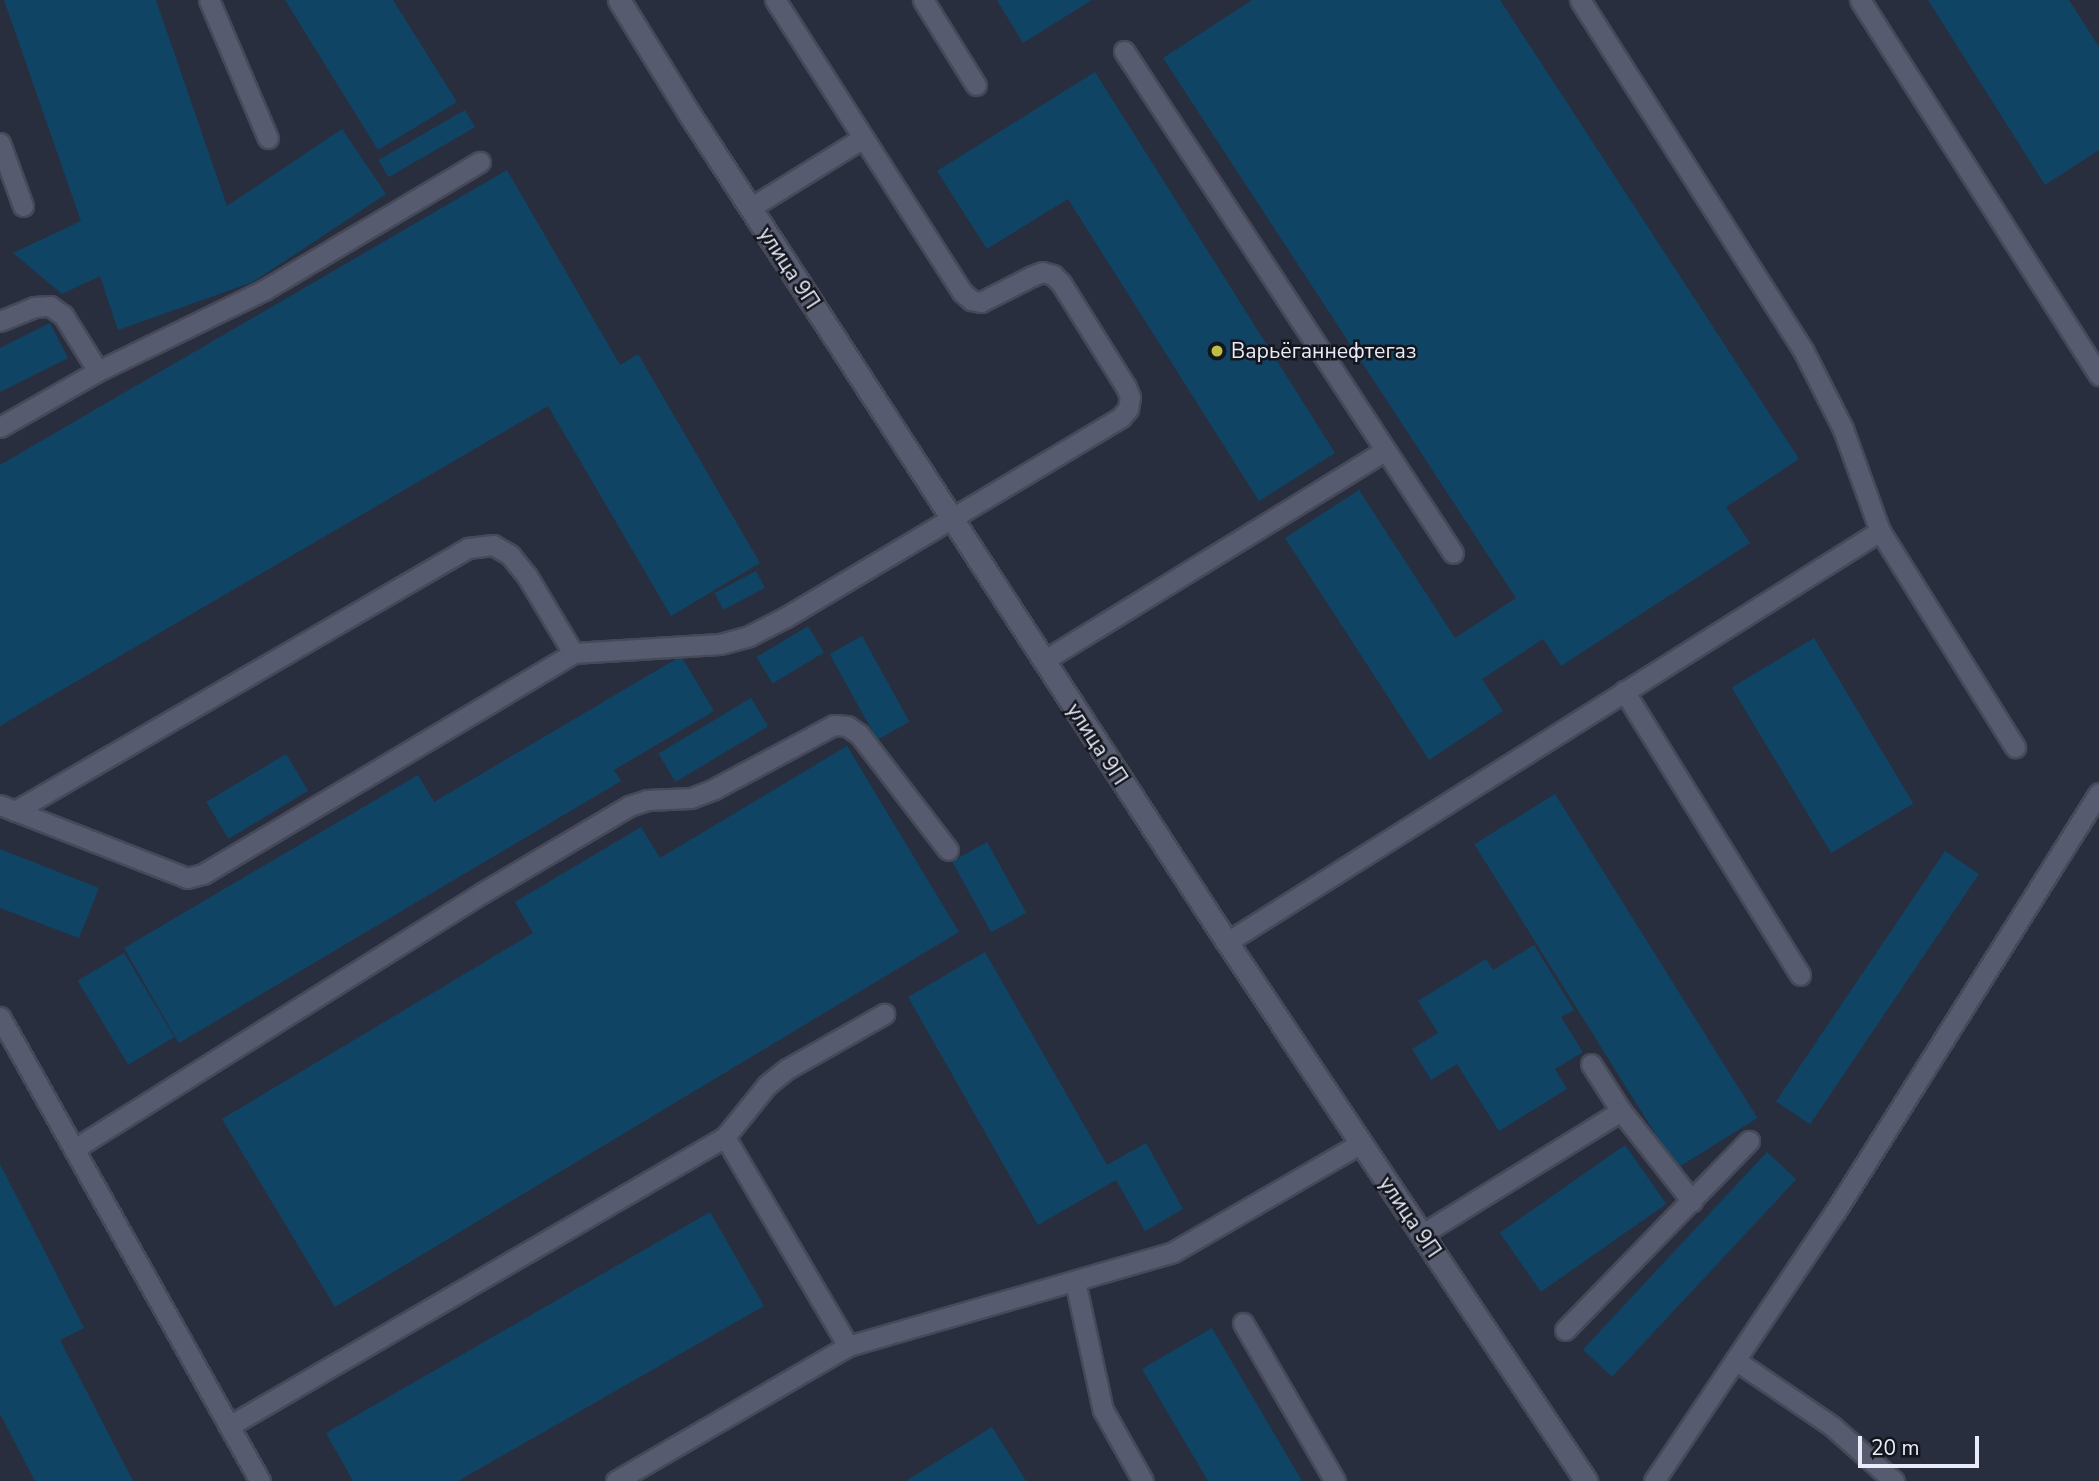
<!DOCTYPE html>
<meta charset="utf-8">
<style>
body{margin:0}
#map{position:relative;width:2099px;height:1481px;overflow:hidden;background:#292e3f;font-family:"Nunito Sans",sans-serif}
div>[style]{position:absolute}
[style*='--x']{left:calc(var(--x)*1px);top:calc(var(--y)*1px);width:calc(var(--w)*1px);rotate:calc(var(--a)*1deg)}
.building>*{inset:0;background:#0f4465;transform-origin:0 0}
.roads{filter:drop-shadow(2px 0 #464958) drop-shadow(-2px 0 #464958) drop-shadow(0 2px #464958) drop-shadow(0 -2px #464958)}
.lane>*{height:19px;margin:-9.5px;padding:0 9.5px;transform-origin:9.5px;border-radius:9.5px;background:#575b6f}
.street>*{height:21px;margin:-10.5px;padding:0 10.5px;transform-origin:10.5px;border-radius:10.5px;background:#575b6f}
.dots>*{width:19px;height:19px;translate:-50% -50%;box-sizing:border-box;border:4px solid #14161e;border-radius:50%}
span{translate:-50% -50%;white-space:nowrap;text-align:center;line-height:1.15;-webkit-text-stroke:5px #14161e;paint-order:stroke}
.street-label{font-size:21px;color:#e9ecf8}
.poi-label{font-size:21px;color:#e9ecf8}
.left{translate:0 -50%;text-align:left}
.scale{position:absolute;left:1858px;top:1436px;width:121px;height:32px;box-sizing:border-box;border:4px solid #e9ecf8;border-top:0;padding-left:9px;font-size:21px;line-height:24px;white-space:nowrap;color:#e9ecf8;-webkit-text-stroke:5px #14161e;paint-order:stroke}
</style>
<div id="map">
<div class="building">
<i style="clip-path:polygon(4px 0,156px 0,227px 206px,342px 129px,386px 194px,253px 282px,118px 330px,100px 276px,62px 294px,13px 253px,81px 221px)"></i>
<i style="clip-path:polygon(285px 0,393px 0,457px 102px,378px 150px)"></i>
<i style="clip-path:polygon(997px 0,1092px 0,1023px 43px)"></i>
<i style="clip-path:polygon(1252px 0,1500px 0,1799px 459px,1726px 507px,1750px 543px,1561px 666px,1543px 639px,1482px 679px,1503px 711px,1429px 760px,1285px 538px,1359px 490px,1455px 638px,1516px 598px,1163px 58px)"></i>
<i style="clip-path:polygon(1928px 0,2069px 0,2099px 47px,2099px 150px,2045px 185px)"></i>
<i style="clip-path:polygon(1095px 72px,1335px 453px,1259px 501px,1068px 199px,987px 249px,937px 171px)"></i>
<i style="left:465px;top:110px;width:20px;height:100px;rotate:60deg"></i>
<i style="clip-path:polygon(507px 170px,620px 365px,638px 354px,760px 563px,671px 616px,548px 406px,0 726px,0 465px)"></i>
<i style="clip-path:polygon(50px 323px,68px 358px,0 392px,0 348px)"></i>
<i style="left:756px;top:571px;width:19px;height:47px;rotate:62deg"></i>
<i style="left:808px;top:626px;width:31px;height:60px;rotate:59deg"></i>
<i style="left:862px;top:636px;width:98px;height:37px;rotate:61deg"></i>
<i style="left:1814px;top:638px;width:193px;height:96px;rotate:59deg"></i>
<i style="clip-path:polygon(681px 656px,714px 711px,614px 770px,621px 781px,179px 1043px,124px 948px,418px 775px,434px 802px)"></i>
<i style="left:751px;top:698px;width:33px;height:108px;rotate:59deg"></i>
<i style="clip-path:polygon(847px 746px,959px 932px,335px 1307px,222px 1119px,533px 933px,515px 902px,641px 827px,660px 858px)"></i>
<i style="left:286px;top:754px;width:43px;height:93px;rotate:59deg"></i>
<i style="left:1555px;top:794px;width:382px;height:95px;rotate:58deg"></i>
<i style="left:987px;top:842px;width:81px;height:40px;rotate:61deg"></i>
<i style="clip-path:polygon(0 849px,99px 888px,79px 938px,0 908px)"></i>
<i style="left:1945px;top:851px;width:41px;height:302px;rotate:34deg"></i>
<i style="clip-path:polygon(1534px 945px,1574px 1010px,1561px 1017px,1583px 1052px,1555px 1069px,1567px 1089px,1499px 1131px,1457px 1064px,1431px 1080px,1412px 1049px,1438px 1033px,1418px 1001px,1486px 959px,1493px 970px)"></i>
<i style="clip-path:polygon(985px 952px,1107px 1165px,1146px 1143px,1183px 1209px,1145px 1231px,1116px 1180px,1038px 1225px,908px 997px)"></i>
<i style="left:124px;top:953px;width:98px;height:54px;rotate:59deg"></i>
<i style="left:1625px;top:1145px;width:72px;height:153px;rotate:55deg"></i>
<i style="left:1767px;top:1152px;width:40px;height:270px;rotate:43deg"></i>
<i style="clip-path:polygon(0 1164px,84px 1328px,60px 1340px,133px 1481px,35px 1481px,0 1414px)"></i>
<i style="clip-path:polygon(710px 1212px,764px 1306px,458px 1481px,353px 1481px,326px 1433px)"></i>
<i style="clip-path:polygon(1212px 1328px,1302px 1481px,1208px 1481px,1142px 1369px)"></i>
<i style="clip-path:polygon(992px 1427px,1026px 1481px,906px 1481px)"></i>
</div>
<div class="roads">
<div class="lane">
<i style="--x:209;--y:0;--w:150;--a:66.9"></i>
<i style="--x:923;--y:0;--w:100;--a:58.1"></i>
<i style="--x:1580;--y:0;--w:415;--a:57.5"></i>
<i style="--x:1803;--y:350;--w:89;--a:63.1"></i>
<i style="--x:1843;--y:429;--w:109;--a:70.1"></i>
<i style="--x:1860;--y:0;--w:445;--a:57.5"></i>
<i style="--x:1124;--y:51;--w:600;--a:56.76"></i>
<i style="--x:0;--y:143;--w:67;--a:69.9"></i>
<i style="--x:750;--y:208;--w:133;--a:-31.8"></i>
<i style="--x:0;--y:321;--w:37;--a:-22"></i>
<i style="--x:34;--y:307;--w:16;--a:-4"></i>
<i style="--x:50;--y:306;--w:16;--a:35"></i>
<i style="--x:63;--y:315;--w:66;--a:58"></i>
<i style="--x:0;--y:427;--w:113;--a:-29.7"></i>
<i style="--x:98;--y:371;--w:185;--a:-26"></i>
<i style="--x:264;--y:290;--w:251;--a:-30.7"></i>
<i style="--x:1043;--y:661;--w:400;--a:-31.6"></i>
<i style="--x:1624;--y:691;--w:334;--a:58.2"></i>
<i style="--x:0;--y:805;--w:201;--a:21.3"></i>
<i style="--x:187;--y:878;--w:16;--a:-14"></i>
<i style="--x:203;--y:874;--w:431;--a:-30.8"></i>
<i style="--x:15;--y:811;--w:524;--a:-30.14"></i>
<i style="--x:468;--y:548;--w:25;--a:-7"></i>
<i style="--x:493;--y:545;--w:20;--a:30"></i>
<i style="--x:510;--y:555;--w:27;--a:51"></i>
<i style="--x:527;--y:576;--w:90;--a:59.1"></i>
<i style="--x:573;--y:653;--w:147;--a:-3.5"></i>
<i style="--x:720;--y:644;--w:30;--a:-15"></i>
<i style="--x:749;--y:636;--w:42;--a:-27.2"></i>
<i style="--x:786;--y:617;--w:390;--a:-30.8"></i>
<i style="--x:1121;--y:417;--w:11;--a:-49"></i>
<i style="--x:1128;--y:409;--w:12;--a:-81"></i>
<i style="--x:1130;--y:397;--w:11;--a:-112"></i>
<i style="--x:1126;--y:387;--w:123;--a:-122"></i>
<i style="--x:1061;--y:283;--w:11;--a:-135"></i>
<i style="--x:1053;--y:275;--w:11;--a:-165"></i>
<i style="--x:1042;--y:272;--w:11;--a:158"></i>
<i style="--x:1032;--y:276;--w:57;--a:153"></i>
<i style="--x:981;--y:302;--w:10;--a:-169"></i>
<i style="--x:971;--y:300;--w:12;--a:-138"></i>
<i style="--x:962;--y:292;--w:347;--a:-122.6"></i>
<i style="--x:1227;--y:942;--w:772;--a:-32.19"></i>
<i style="--x:1880;--y:531;--w:255;--a:58"></i>
<i style="--x:0;--y:1017;--w:532;--a:60.74"></i>
<i style="--x:1591;--y:1064;--w:56;--a:57.4"></i>
<i style="--x:1621;--y:1111;--w:115;--a:51.7"></i>
<i style="--x:725;--y:1137;--w:67;--a:-51.1"></i>
<i style="--x:767;--y:1085;--w:26;--a:-39"></i>
<i style="--x:787;--y:1069;--w:112;--a:-29.6"></i>
<i style="--x:74;--y:1149;--w:482;--a:-32.1"></i>
<i style="--x:482;--y:893;--w:171;--a:-30.6"></i>
<i style="--x:629;--y:806;--w:19;--a:-18"></i>
<i style="--x:647;--y:800;--w:44;--a:-2.6"></i>
<i style="--x:691;--y:798;--w:25;--a:-21"></i>
<i style="--x:714;--y:789;--w:136;--a:-28.1"></i>
<i style="--x:834;--y:725;--w:13;--a:4"></i>
<i style="--x:847;--y:726;--w:14;--a:34"></i>
<i style="--x:859;--y:734;--w:146;--a:52.5"></i>
<i style="--x:1422;--y:1234;--w:234;--a:-31.7"></i>
<i style="--x:1075;--y:1281;--w:132;--a:77.8"></i>
<i style="--x:1103;--y:1410;--w:81;--a:60.6"></i>
<i style="--x:1243;--y:1323;--w:183;--a:59.8"></i>
<i style="--x:1565;--y:1330;--w:264;--a:-45.8"></i>
<i style="--x:1735;--y:1360;--w:117;--a:34.2"></i>
<i style="--x:1832;--y:1426;--w:83;--a:41.6"></i>
<i style="--x:229;--y:1426;--w:574;--a:-30.23"></i>
<i style="--x:725;--y:1137;--w:243;--a:59.5"></i>
<i style="--x:616;--y:1481;--w:268;--a:-30.2"></i>
<i style="--x:848;--y:1346;--w:338;--a:-16.1"></i>
<i style="--x:1173;--y:1252;--w:217;--a:-30.1"></i>
<i style="--x:1654;--y:1481;--w:324;--a:-56.1"></i>
<i style="--x:1835;--y:1212;--w:495;--a:-57.8"></i>
</div>
<div class="street">
<i style="--x:619;--y:0;--w:139;--a:58.3"></i>
<i style="--x:692;--y:118;--w:982;--a:57.01"></i>
<i style="--x:1227;--y:942;--w:648;--a:56.33"></i>
</div>
</div>
<div class="dots">
<i style="left:1217px;top:351px;background:#bdbf43"></i>
</div>
<div class="street-label">
<span style="left:789px;top:268px;rotate:57deg">улица 9П</span>
<span style="left:1097px;top:744px;rotate:57deg">улица 9П</span>
<span style="left:1410px;top:1217px;rotate:56deg">улица 9П</span>
</div>
<div class="poi-label">
<span class="left" style="left:1231px;top:351px">Варьёганнефтегаз</span>
</div>
<div class="scale">20 m</div>
</div>
